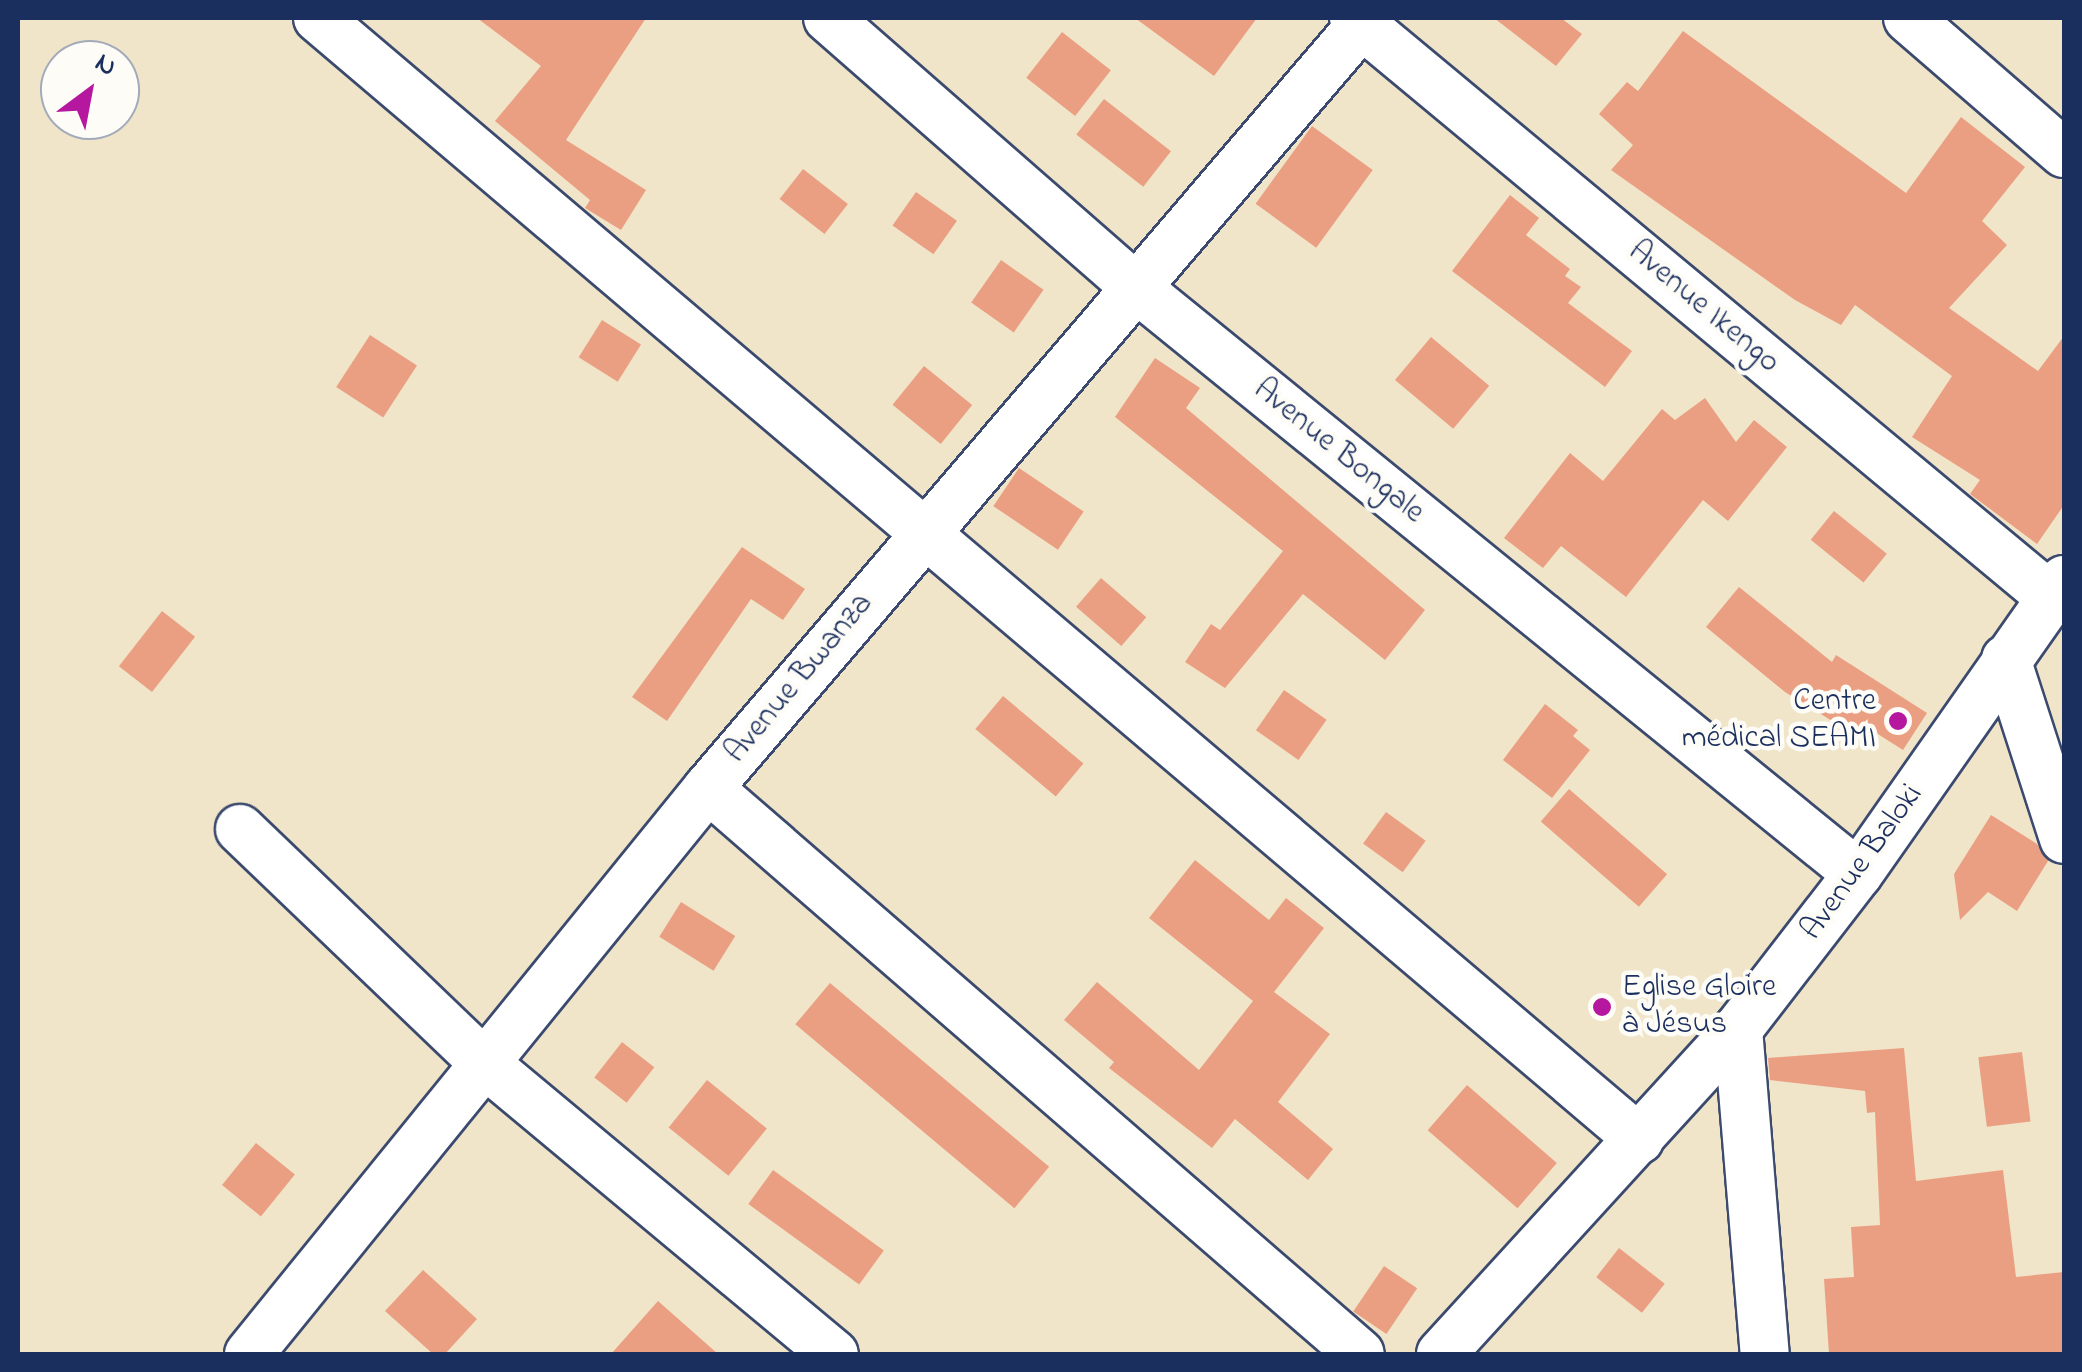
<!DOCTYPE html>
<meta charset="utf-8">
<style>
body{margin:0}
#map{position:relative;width:2082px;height:1372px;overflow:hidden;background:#f0e5c9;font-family:"Indie Flower",sans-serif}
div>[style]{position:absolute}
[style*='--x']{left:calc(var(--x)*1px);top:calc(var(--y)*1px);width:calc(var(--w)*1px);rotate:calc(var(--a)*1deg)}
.building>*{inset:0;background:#eb9f82;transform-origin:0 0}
.roads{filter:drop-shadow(2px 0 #3b4a6e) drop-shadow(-2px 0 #3b4a6e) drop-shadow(0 2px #3b4a6e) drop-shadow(0 -2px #3b4a6e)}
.minor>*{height:48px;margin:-24px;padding:0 24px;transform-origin:24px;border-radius:24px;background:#fff}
.dots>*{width:28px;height:28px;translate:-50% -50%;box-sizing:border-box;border:5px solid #fdfcf7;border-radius:50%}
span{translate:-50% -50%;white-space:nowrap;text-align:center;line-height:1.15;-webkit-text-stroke:9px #fdfcf7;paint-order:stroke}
.street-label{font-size:32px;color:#1b2f5e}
.poi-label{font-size:32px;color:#1b2f5e}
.right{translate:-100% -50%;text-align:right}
.left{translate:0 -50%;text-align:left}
.frame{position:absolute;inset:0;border:20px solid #1b2f5e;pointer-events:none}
.north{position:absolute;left:40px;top:40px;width:100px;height:100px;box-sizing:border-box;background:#fdfcf7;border:2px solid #a3aaba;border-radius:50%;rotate:32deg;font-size:28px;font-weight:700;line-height:40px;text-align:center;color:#1b2f5e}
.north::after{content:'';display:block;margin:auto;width:35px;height:45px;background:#b5179e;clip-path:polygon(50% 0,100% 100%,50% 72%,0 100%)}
</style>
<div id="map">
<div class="building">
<i style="clip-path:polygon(477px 18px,646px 18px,566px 140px,646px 190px,621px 230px,585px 208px,590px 200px,495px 121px,541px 66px)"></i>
<i style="clip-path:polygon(1135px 18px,1257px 18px,1214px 76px)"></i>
<i style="clip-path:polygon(1494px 18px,1561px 18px,1582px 34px,1556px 66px)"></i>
<i style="clip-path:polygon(1683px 31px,1906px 193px,1961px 117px,2025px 167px,1982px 221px,2007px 245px,1949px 308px,2038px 371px,2064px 336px,2064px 505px,2037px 544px,1970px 494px,1980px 480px,1912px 437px,1952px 376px,1855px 305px,1841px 325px,1795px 300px,1611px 170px,1633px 145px,1599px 114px,1627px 82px,1638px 91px)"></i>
<i style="left:1062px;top:32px;width:62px;height:58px;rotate:38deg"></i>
<i style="left:1104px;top:99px;width:85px;height:45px;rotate:38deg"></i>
<i style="left:1312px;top:126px;width:75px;height:96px;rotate:36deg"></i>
<i style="left:803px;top:169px;width:57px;height:38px;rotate:38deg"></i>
<i style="left:916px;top:192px;width:50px;height:41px;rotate:35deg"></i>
<i style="clip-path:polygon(1510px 195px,1539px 218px,1526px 235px,1570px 269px,1565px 276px,1581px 287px,1568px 303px,1632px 351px,1605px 387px,1452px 271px)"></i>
<i style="left:1001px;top:260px;width:52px;height:52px;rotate:35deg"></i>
<i style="left:602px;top:320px;width:46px;height:44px;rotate:32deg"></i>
<i style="left:370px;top:335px;width:56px;height:62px;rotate:33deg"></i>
<i style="left:1431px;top:337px;width:76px;height:56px;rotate:40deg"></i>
<i style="clip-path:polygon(1155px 358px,1200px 388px,1186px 408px,1425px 610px,1385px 660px,1303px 594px,1225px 688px,1185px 662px,1211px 624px,1220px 630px,1283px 551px,1115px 417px)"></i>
<i style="left:924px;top:366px;width:62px;height:50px;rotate:39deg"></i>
<i style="clip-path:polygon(1705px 398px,1736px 442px,1754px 420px,1787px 447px,1728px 521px,1703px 500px,1626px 597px,1561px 546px,1543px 568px,1504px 538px,1570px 453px,1603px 481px,1662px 409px,1675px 420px)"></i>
<i style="left:1019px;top:468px;width:78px;height:46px;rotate:34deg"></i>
<i style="left:1834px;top:511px;width:68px;height:37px;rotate:39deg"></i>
<i style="clip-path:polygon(742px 547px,805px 589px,783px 620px,751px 599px,667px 721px,632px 697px)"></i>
<i style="left:1101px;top:578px;width:60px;height:38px;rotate:41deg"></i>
<i style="clip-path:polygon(1739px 587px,1832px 662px,1836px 655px,1927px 713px,1903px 750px,1862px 724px,1855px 735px,1785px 692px,1706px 627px)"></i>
<i style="left:162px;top:611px;width:42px;height:70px;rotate:38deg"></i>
<i style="left:1284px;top:690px;width:52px;height:49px;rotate:35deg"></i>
<i style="left:1003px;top:696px;width:105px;height:43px;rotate:40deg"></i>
<i style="clip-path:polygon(1545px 704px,1578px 730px,1573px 736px,1590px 750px,1552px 798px,1503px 760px)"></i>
<i style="left:1569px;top:789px;width:130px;height:43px;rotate:41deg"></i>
<i style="left:1386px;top:812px;width:49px;height:39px;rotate:36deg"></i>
<i style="clip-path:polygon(1991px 815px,2037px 844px,2048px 861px,2017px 911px,1988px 892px,1960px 920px,1954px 874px)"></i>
<i style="clip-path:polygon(1195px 860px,1269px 920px,1286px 898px,1324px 928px,1274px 992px,1330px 1034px,1278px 1102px,1333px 1149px,1308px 1180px,1235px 1119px,1212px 1148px,1109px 1068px,1114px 1062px,1064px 1020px,1097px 982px,1199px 1070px,1253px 1001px,1149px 918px)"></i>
<i style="left:681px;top:902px;width:64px;height:41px;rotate:32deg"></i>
<i style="left:830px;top:983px;width:286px;height:54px;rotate:40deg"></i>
<i style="left:622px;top:1042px;width:41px;height:45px;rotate:38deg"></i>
<i style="clip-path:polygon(1904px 1048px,1916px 1181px,2003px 1170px,2016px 1277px,2064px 1272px,2064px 1354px,1829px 1354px,1824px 1279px,1854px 1277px,1851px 1227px,1880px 1225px,1875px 1112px,1867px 1113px,1865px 1091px,1770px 1080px,1768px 1058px)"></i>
<i style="left:2022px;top:1052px;width:70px;height:44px;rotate:83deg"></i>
<i style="left:707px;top:1080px;width:77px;height:61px;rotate:39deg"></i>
<i style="left:1467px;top:1085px;width:119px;height:60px;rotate:41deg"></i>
<i style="left:256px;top:1143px;width:50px;height:54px;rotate:39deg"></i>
<i style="left:773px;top:1170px;width:137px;height:42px;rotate:36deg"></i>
<i style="left:1619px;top:1248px;width:58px;height:37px;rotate:38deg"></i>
<i style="left:1384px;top:1266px;width:40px;height:55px;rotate:34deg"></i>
<i style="clip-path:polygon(423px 1270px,477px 1319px,445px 1354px,433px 1354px,385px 1311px)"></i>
<i style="clip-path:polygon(658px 1301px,718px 1354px,611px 1354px)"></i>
</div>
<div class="roads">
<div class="minor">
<i style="--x:318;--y:18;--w:1733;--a:40.32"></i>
<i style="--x:828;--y:18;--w:405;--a:41.2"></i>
<i style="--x:1133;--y:285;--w:934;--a:39.09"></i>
<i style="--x:1354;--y:18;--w:909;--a:39.73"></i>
<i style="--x:1908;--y:18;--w:206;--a:40.9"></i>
<i style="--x:2006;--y:659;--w:189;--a:72.1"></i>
<i style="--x:708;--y:788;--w:863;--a:40.96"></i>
<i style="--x:240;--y:829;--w:335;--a:43.8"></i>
<i style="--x:482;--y:1061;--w:458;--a:39.8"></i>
<i style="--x:1738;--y:1029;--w:326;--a:85.3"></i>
<i style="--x:249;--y:1354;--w:729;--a:-50.96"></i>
<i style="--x:708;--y:788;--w:1013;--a:-49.44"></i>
<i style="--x:1441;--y:1354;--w:440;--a:-47.6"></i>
<i style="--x:1738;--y:1029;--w:196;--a:-52.3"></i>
<i style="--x:1858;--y:874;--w:359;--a:-55"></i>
</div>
</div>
<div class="dots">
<i style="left:1898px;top:721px;background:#b5179e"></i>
<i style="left:1602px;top:1007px;background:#b5179e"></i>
</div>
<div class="street-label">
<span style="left:1703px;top:308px;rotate:40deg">Avenue Ikengo</span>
<span style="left:1338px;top:452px;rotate:39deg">Avenue Bongale</span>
<span style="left:800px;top:679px;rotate:-50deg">Avenue Bwanza</span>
<span style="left:1863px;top:863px;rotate:-54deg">Avenue Baloki</span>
</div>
<div class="poi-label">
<span class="right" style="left:1876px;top:721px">Centre<br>médical SEAMI</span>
<span class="left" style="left:1622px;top:1007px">Eglise Gloire<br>à Jésus</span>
</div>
<div class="frame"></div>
<div class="north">N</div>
</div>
